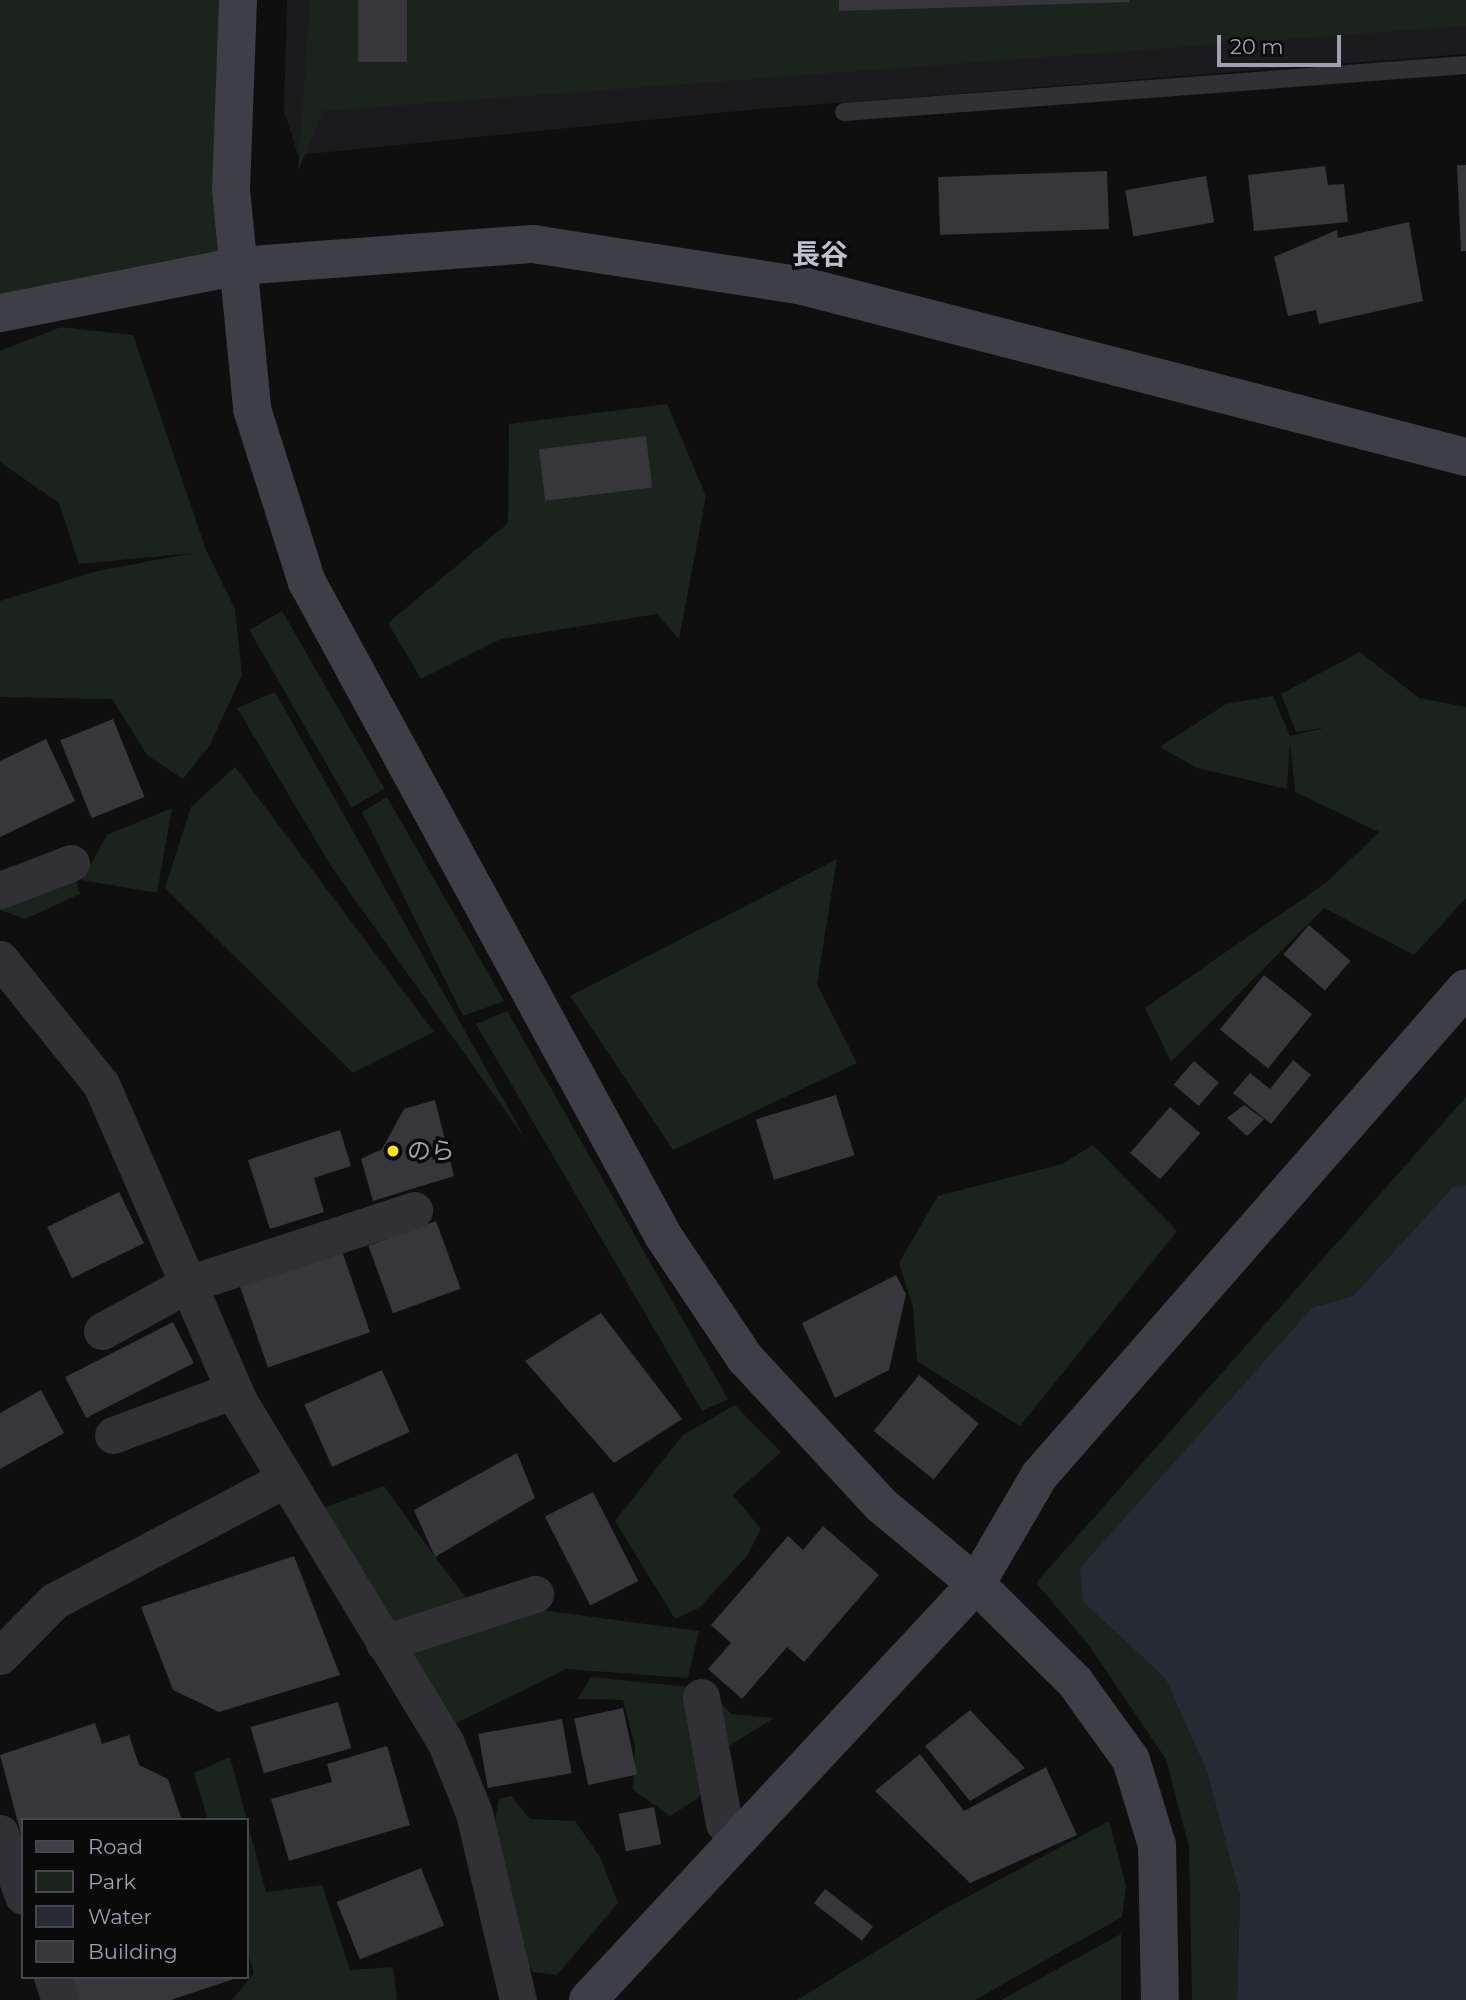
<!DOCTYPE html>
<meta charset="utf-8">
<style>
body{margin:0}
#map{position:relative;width:1466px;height:2000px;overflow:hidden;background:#0f0f10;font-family:Montserrat,"Noto Sans JP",sans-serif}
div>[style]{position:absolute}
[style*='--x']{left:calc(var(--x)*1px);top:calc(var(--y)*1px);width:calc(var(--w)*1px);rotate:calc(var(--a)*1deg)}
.built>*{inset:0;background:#1b1b1d}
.green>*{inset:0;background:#1b231d;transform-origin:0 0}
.water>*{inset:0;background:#252a34}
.building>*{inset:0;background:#36363b;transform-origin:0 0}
.lane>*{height:18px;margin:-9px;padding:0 9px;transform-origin:9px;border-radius:9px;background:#303035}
.street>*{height:37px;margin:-18.5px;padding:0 18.5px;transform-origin:18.5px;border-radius:18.5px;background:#303035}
.secondary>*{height:38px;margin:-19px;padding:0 19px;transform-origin:19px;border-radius:19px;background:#3d3e46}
.dots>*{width:19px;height:19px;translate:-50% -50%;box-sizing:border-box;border:4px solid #0a0a0b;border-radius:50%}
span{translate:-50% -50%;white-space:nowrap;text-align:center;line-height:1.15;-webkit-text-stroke:7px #0a0a0b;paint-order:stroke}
.poi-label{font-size:24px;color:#9fa1b2}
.left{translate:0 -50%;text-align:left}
.quarter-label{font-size:28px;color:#c0c1ce;font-weight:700}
.legend{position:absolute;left:21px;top:1818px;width:228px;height:161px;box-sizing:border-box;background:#0a0a0b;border:2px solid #46464e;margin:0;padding:9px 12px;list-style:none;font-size:21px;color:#9fa1b2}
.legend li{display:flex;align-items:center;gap:14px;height:35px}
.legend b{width:35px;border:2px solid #46464e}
.scale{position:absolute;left:1217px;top:35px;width:124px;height:32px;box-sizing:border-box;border:4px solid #9fa1b2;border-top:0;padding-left:9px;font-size:21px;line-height:24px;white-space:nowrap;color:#9fa1b2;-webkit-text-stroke:5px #0a0a0b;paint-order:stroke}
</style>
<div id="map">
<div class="built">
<i style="clip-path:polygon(287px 0,1466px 0,1466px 54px,747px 110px,298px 155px,284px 111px)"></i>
</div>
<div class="green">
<i style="clip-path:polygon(0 0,224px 0,222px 254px,0 299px)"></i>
<i style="clip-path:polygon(310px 0,1466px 0,1466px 26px,323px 111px,298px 171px)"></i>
<i style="clip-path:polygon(61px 327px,133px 335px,206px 550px,235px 609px,242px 675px,210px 745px,183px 779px,147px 755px,112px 699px,0 697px,0 601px,97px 571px,193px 553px,79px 564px,59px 503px,0 462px,0 351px)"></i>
<i style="clip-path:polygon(667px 404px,706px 496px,679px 639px,657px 614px,501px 639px,421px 679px,388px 623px,508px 523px,509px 424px)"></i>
<i style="left:282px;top:611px;width:205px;height:38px;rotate:60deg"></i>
<i style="clip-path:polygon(1360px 652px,1419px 698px,1466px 707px,1466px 898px,1414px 955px,1324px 908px,1171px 1062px,1145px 1008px,1327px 882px,1379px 832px,1295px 792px,1290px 743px,1287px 789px,1197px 768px,1160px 747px,1226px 704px,1273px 696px,1290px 736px,1328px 727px,1296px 732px,1281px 694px)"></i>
<i style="clip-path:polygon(275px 692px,526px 1140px,331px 866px,237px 708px)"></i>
<i style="clip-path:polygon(235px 767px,434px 1032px,353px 1073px,165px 888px,191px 807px)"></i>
<i style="clip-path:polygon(387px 797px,504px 1001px,463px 1016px,362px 812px)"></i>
<i style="clip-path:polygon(172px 808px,157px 893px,82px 880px,107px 835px)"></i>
<i style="clip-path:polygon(837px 859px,817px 984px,857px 1063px,673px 1150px,570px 996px)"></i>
<i style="clip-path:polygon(71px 863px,80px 894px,25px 919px,0 910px,0 876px)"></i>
<i style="clip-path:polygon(507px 1011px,728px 1399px,702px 1411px,476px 1024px)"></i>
<i style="clip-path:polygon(1466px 1097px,1466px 1185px,1453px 1187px,1353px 1296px,1312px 1309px,1083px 1602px,1165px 1678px,1207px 1772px,1240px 1896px,1237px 2000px,1192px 2000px,1189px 1847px,1166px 1759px,1088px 1644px,1036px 1583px)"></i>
<i style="clip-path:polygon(1093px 1145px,1177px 1231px,1020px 1426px,917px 1361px,913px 1307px,899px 1263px,938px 1196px,1062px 1164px)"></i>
<i style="clip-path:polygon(735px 1405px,781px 1452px,733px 1495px,761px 1529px,747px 1556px,699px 1608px,675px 1619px,615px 1521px,683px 1435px)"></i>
<i style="clip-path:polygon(384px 1486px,435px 1557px,468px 1600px,391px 1624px,315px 1511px)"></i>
<i style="clip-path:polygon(525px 1608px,699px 1631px,688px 1678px,566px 1669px,453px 1725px,406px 1679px,415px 1648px)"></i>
<i style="clip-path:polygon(591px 1677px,709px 1689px,731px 1714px,774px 1718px,718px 1753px,698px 1798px,670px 1816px,633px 1790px,635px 1746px,623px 1700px,578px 1699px)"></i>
<i style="clip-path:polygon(230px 1757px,266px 1892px,322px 1885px,350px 1970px,393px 1967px,397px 2000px,232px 2000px,254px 1973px,247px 1950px,247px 1820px,208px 1820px,194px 1773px)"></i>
<i style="clip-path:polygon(511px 1796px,530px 1819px,575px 1821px,600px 1857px,618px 1903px,557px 1975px,533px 1972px,521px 1953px,495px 1820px,499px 1799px)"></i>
<i style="clip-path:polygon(1109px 1821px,1126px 1886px,1122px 1917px,975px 2000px,797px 2000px,941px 1911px)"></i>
<i style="clip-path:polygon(1121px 1934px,1121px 2000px,1001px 2000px)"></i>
</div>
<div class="water">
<i style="clip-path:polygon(1466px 1185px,1466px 2000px,1237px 2000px,1240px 1896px,1207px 1772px,1165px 1678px,1083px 1602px,1080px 1568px,1312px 1308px,1353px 1296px,1453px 1187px)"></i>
</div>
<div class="building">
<i style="left:358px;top:0;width:49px;height:62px"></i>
<i style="clip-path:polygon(839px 0,1129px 0,1129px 2px,839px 11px)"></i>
<i style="clip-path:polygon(1457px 165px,1466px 165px,1466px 251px,1461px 251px)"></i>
<i style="clip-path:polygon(1325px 166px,1328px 185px,1344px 184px,1348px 222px,1254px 231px,1248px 175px)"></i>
<i style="left:1107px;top:171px;width:58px;height:169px;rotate:88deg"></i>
<i style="left:1206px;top:176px;width:47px;height:82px;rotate:80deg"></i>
<i style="clip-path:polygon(1409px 222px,1423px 301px,1319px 324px,1316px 310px,1288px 316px,1274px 257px,1337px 230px,1338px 238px)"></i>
<i style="left:646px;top:436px;width:52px;height:108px;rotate:83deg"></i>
<i style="left:113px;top:719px;width:84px;height:57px;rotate:68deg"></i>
<i style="clip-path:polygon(46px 739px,75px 801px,0 837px,0 761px)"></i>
<i style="left:1309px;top:925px;width:55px;height:39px;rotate:41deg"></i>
<i style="left:1264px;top:975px;width:62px;height:70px;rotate:39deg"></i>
<i style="clip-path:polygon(1293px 1060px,1311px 1075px,1271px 1124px,1233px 1093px,1250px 1073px,1270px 1089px)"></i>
<i style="left:1194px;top:1061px;width:33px;height:31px;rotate:41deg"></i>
<i style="left:836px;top:1095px;width:63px;height:84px;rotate:73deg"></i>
<i style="clip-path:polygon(435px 1100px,454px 1176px,373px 1201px,361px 1159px,382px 1149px,404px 1109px)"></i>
<i style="clip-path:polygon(1244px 1105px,1264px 1119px,1247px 1136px,1227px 1118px)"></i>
<i style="left:1170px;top:1107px;width:40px;height:61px;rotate:41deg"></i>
<i style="clip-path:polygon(340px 1130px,351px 1166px,314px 1178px,324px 1212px,270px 1229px,248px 1160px)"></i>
<i style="left:119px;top:1192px;width:57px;height:80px;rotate:64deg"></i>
<i style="left:436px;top:1221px;width:72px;height:72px;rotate:70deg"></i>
<i style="left:342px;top:1251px;width:86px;height:108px;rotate:71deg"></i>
<i style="clip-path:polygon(896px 1275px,906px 1294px,889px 1370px,835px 1398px,802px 1323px)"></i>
<i style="clip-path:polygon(601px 1313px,682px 1419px,614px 1463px,525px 1361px)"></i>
<i style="left:173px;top:1322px;width:46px;height:121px;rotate:63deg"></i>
<i style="left:382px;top:1370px;width:68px;height:85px;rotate:66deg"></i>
<i style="left:919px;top:1375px;width:77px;height:72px;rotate:39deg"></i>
<i style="clip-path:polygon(41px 1390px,64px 1433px,0 1469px,0 1413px)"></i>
<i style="clip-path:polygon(517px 1453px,535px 1498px,435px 1557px,414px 1510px)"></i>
<i style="left:593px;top:1492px;width:100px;height:54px;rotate:63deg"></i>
<i style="clip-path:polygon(823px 1526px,879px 1575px,804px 1662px,787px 1647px,742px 1699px,708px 1669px,731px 1643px,711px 1625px,788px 1536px,803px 1550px)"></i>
<i style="clip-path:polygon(294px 1556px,340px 1675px,219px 1712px,173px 1690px,141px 1607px)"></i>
<i style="left:338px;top:1702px;width:48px;height:91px;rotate:74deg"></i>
<i style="left:623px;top:1708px;width:68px;height:50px;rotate:78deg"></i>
<i style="clip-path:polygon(970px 1710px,1025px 1768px,970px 1801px,925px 1746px)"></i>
<i style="left:562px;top:1719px;width:55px;height:85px;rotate:80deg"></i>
<i style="clip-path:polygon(95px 1723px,102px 1744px,129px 1735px,139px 1765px,168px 1779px,182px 1820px,23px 1820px,22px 1838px,0 1755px)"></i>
<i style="clip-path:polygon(387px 1746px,410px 1825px,289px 1861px,271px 1799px,332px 1782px,327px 1764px)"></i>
<i style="clip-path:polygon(920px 1754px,964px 1811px,1046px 1767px,1077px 1835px,970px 1883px,875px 1791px)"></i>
<i style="left:654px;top:1807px;width:38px;height:36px;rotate:79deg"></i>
<i style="left:421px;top:1868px;width:62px;height:91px;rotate:68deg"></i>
<i style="left:825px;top:1889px;width:61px;height:18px;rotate:38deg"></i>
<i style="clip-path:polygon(69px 1977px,237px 1977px,237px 1978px,171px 2000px,76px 2000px)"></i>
</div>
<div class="lane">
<i style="--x:844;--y:112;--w:624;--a:-4.32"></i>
</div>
<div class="street">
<i style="--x:0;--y:890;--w:76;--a:-20.8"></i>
<i style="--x:0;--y:959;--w:161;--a:51.1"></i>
<i style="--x:101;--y:1084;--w:348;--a:66.5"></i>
<i style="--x:240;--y:1403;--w:395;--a:58.8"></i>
<i style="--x:445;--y:1741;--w:78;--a:68.1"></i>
<i style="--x:474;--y:1813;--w:192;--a:76.8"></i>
<i style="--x:102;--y:1331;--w:98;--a:-28.7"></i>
<i style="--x:188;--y:1284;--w:238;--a:-18.1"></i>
<i style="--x:113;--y:1435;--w:129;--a:-20.4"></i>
<i style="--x:384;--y:1643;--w:159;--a:-18"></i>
<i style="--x:0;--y:1656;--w:77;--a:-45.5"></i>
<i style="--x:54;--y:1601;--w:258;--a:-27.8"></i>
<i style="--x:701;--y:1697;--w:128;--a:79.7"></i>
<i style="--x:724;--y:1823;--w:21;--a:49"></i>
<i style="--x:0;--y:1833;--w:67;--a:69.9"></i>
<i style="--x:52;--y:1977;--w:24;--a:71"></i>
</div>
<div class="secondary">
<i style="--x:238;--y:0;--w:189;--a:92.1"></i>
<i style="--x:231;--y:189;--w:221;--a:84.5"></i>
<i style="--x:252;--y:409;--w:182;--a:72.4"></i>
<i style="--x:307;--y:582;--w:746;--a:61.41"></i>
<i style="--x:664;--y:1237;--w:146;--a:56.2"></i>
<i style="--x:745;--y:1358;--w:199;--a:47.2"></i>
<i style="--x:880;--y:1504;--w:125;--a:39.8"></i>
<i style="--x:976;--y:1584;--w:139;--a:44.7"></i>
<i style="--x:1075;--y:1682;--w:96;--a:54.3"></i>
<i style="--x:1131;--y:1760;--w:89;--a:73"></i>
<i style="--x:1157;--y:1845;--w:155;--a:88.9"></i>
<i style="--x:0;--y:313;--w:244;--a:-11.1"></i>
<i style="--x:239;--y:266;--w:295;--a:-4.3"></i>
<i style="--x:533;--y:244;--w:269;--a:8.8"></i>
<i style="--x:799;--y:285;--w:689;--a:14.46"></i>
<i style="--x:588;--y:2000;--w:569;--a:-46.99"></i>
<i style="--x:976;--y:1584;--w:125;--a:-59.7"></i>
<i style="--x:1039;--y:1476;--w:648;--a:-48.81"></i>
</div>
<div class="dots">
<i style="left:393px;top:1151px;background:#fee119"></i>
</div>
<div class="poi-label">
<span class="left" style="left:407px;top:1151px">のら</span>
</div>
<div class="quarter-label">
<span style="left:820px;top:254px">長谷</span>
</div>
<ul class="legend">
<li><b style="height:9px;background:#3d3e46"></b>Road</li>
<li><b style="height:19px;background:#1b231d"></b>Park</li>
<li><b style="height:19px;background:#252a34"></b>Water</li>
<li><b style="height:19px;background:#36363b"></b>Building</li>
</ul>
<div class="scale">20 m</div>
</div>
